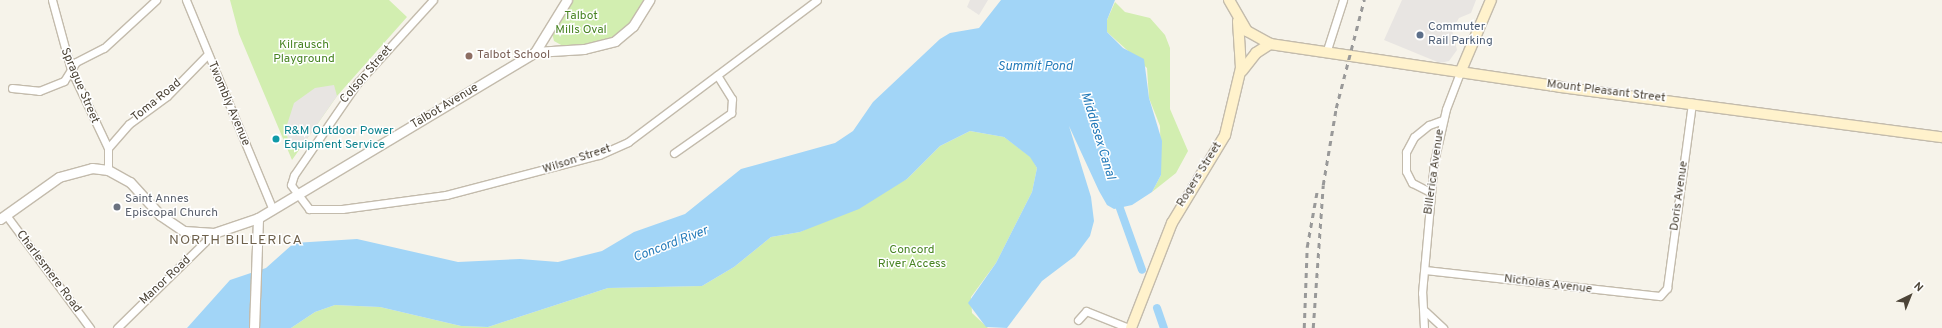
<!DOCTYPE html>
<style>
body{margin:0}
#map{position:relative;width:1942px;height:328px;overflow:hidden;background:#f6f3ea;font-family:Overpass,sans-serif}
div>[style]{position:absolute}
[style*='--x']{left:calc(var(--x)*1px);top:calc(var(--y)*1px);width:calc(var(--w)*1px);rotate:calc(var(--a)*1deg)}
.green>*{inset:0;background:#d2eeb0}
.parking>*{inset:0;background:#e8e5e2}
.water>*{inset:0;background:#a2d5f7}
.canal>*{height:8px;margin:-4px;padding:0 4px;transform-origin:4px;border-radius:4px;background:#a2d5f7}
.roads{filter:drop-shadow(1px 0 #c3bbac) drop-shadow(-1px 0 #c3bbac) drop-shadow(0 1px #c3bbac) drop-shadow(0 -1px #c3bbac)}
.minor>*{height:7px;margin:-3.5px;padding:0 3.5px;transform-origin:3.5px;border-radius:3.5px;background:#fff}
.tertiary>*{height:9px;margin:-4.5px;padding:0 4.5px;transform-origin:4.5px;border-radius:4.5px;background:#fff}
.secondary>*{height:10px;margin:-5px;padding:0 5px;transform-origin:5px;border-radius:5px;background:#fff2cc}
.rail>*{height:2.5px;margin-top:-1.25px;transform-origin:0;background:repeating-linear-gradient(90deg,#999 0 5px,transparent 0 10px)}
.dots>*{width:11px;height:11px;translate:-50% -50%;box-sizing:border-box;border:2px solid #fff;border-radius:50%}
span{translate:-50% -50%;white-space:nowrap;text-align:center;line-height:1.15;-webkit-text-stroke:3px #fff;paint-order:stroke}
.park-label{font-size:12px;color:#488423}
.service-label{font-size:12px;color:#4e5e75}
.left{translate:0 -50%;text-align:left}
.education-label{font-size:12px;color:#785e54}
.street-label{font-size:12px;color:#4c4437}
.culture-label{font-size:12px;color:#0d838f}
.worship-label{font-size:12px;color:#5b616d}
.water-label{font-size:13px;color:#247bba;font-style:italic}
.quarter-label{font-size:14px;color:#6f624d;letter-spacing:1px}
.north{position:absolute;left:1890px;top:276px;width:40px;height:40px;-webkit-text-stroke:3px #fff;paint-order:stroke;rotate:43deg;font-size:11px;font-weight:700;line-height:16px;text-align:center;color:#4c4437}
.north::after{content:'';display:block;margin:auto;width:14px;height:18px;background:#4c4437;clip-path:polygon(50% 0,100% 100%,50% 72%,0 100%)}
</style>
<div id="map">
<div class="green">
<i style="clip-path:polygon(230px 0,389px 0,407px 17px,337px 96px,292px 160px,239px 34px)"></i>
<i style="clip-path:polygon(567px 0,649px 0,640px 18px,606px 45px,563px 46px,554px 41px,552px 33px)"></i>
<i style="clip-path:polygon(1115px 2px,1125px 12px,1150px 18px,1165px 35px,1170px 48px,1170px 109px,1188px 151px,1176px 173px,1152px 192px,1161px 175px,1160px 126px,1149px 98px,1147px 68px,1107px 32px,1107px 20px)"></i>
<i style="clip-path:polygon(970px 131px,1004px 137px,1031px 157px,1037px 168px,1032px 192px,996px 263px,971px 297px,972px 313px,988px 328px,291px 328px,315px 312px,335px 305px,380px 307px,461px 326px,488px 327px,608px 288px,702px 286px,734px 267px,771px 237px,800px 232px,907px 179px,940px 146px)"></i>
</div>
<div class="parking">
<i style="clip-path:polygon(970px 0,988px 0,979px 15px,967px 7px)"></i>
<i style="clip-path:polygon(1402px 0,1476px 0,1471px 13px,1459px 18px,1452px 30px,1457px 50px,1449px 61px,1440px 63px,1384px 40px)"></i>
<i style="clip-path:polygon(334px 85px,337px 96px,304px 143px,288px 141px,286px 128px,294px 103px,315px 88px)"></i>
</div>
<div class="water">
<i style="clip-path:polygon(1001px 0,1115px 0,1107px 20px,1107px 32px,1123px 48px,1144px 59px,1149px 98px,1162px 141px,1161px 175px,1152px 192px,1132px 205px,1114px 209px,1107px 205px,1099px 191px,1069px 126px,1091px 197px,1094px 221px,1090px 236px,1075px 256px,1042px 281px,1007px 328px,986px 327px,968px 303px,996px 263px,1032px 192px,1037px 168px,1030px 157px,1004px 137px,970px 131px,940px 146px,907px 179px,859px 209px,800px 232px,771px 237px,734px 267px,702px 286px,608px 288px,488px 327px,461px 326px,380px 307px,335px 305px,315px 312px,291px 328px,187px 328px,230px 280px,266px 268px,294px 243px,357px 239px,458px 262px,520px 259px,558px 262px,602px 251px,634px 232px,685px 214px,741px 169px,835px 143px,853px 131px,873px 102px,940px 39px,950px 33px,979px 28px)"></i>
</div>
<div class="canal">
<i style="--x:1117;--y:200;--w:74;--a:70.3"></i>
<i style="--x:1157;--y:308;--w:21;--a:71"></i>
</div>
<div class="roads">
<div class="minor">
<i style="--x:52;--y:0;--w:73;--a:74.8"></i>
<i style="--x:71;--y:70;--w:86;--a:64.6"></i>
<i style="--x:108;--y:148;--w:22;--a:90"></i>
<i style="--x:186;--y:0;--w:225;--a:67.5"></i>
<i style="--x:433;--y:0;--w:111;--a:132.4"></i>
<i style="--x:358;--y:82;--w:113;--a:124.5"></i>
<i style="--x:294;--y:175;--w:10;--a:107"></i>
<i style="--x:291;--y:185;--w:30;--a:53"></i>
<i style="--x:309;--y:209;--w:33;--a:0"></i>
<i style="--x:342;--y:209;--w:105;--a:-7.7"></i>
<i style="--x:446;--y:195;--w:158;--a:-14.7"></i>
<i style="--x:599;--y:155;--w:32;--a:-24"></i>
<i style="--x:628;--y:142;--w:236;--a:-36.9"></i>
<i style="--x:1326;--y:53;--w:56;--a:-72.2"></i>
<i style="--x:12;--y:88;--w:27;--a:6"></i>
<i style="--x:39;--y:91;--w:27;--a:-22"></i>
<i style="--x:64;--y:81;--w:22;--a:-58"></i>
<i style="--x:76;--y:62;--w:31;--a:-27"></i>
<i style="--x:104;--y:48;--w:71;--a:-42.7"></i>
<i style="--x:108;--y:148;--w:32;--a:-49"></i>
<i style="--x:129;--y:124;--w:47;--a:-36.4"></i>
<i style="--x:167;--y:96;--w:57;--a:-45.7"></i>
<i style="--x:674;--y:153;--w:70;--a:-35.1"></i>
<i style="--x:731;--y:113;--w:14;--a:-86"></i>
<i style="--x:732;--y:99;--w:28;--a:-122"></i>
<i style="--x:1430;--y:192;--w:20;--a:-153"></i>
<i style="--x:1412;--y:183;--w:13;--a:-117"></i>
<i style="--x:1406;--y:171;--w:19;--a:-90"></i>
<i style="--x:1406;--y:152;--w:17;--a:-62"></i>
<i style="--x:1414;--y:137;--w:19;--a:-39"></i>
<i style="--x:1429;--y:125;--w:15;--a:-20"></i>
<i style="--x:6;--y:215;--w:141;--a:53.4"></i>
<i style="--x:1425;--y:270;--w:236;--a:6.3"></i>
<i style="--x:1660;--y:296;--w:11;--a:-49"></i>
<i style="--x:1667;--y:288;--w:187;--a:-82.3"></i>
<i style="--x:1425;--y:311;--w:25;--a:43"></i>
<i style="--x:1078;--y:320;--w:12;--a:-48"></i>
<i style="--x:1086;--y:311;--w:46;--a:21.6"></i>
<i style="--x:117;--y:328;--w:136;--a:-44.4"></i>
<i style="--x:1424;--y:328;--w:35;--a:-93"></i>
<i style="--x:1422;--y:293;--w:132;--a:-84.8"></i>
<i style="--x:1434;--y:162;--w:54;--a:-77.2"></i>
<i style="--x:1446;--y:109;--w:39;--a:-69"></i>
</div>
<div class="tertiary">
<i style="--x:535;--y:52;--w:49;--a:-3.5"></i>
<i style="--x:584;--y:49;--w:32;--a:-14"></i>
<i style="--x:615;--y:41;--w:23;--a:-40"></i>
<i style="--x:633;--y:26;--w:31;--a:-58"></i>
<i style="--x:0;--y:219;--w:72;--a:-35.4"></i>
<i style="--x:59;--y:177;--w:34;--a:-15"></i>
<i style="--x:92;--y:168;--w:16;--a:7"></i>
<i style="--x:108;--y:170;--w:25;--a:29"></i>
<i style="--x:130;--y:182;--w:45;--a:47.7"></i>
<i style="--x:160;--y:215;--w:29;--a:34"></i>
<i style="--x:184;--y:231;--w:30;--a:4"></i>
<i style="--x:214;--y:233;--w:46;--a:-18.8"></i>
<i style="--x:258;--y:218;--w:323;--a:-30.9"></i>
<i style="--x:535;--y:52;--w:61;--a:-58.4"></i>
<i style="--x:254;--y:328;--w:110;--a:-87.9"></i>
</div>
<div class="secondary">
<i style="--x:1229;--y:0;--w:36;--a:60"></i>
<i style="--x:1247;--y:31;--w:26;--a:29"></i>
<i style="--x:1270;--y:44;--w:293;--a:8.4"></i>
<i style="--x:1560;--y:87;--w:385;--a:7.5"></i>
<i style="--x:1242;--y:71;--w:23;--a:-52"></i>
<i style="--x:1256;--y:53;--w:17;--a:-33"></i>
<i style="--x:1460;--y:73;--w:79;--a:-67"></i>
<i style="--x:1131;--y:328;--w:113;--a:-68.7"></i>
<i style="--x:1172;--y:223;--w:103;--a:-58.9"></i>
<i style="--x:1225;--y:135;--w:69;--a:-76.6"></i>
<i style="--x:1241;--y:68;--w:47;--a:-93.7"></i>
</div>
</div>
<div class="rail">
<i style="--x:1304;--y:328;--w:81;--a:-87.9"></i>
<i style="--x:1307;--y:247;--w:57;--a:-79.9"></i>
<i style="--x:1313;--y:328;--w:143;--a:-86"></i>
<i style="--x:1323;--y:185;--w:78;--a:-80.4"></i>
<i style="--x:1336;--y:108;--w:112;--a:-75.5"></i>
</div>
<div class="dots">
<i style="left:1420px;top:35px;background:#5c6f8a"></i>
<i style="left:469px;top:56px;background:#8d6e63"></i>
<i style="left:276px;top:139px;background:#0f9aa8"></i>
<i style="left:117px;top:207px;background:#6b7280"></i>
</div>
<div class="park-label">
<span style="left:581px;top:24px">Talbot<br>Mills Oval</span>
<span style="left:304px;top:53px">Kilrausch<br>Playground</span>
<span style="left:912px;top:258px">Concord<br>River Access</span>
</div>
<div class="service-label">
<span class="left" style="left:1428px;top:35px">Commuter<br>Rail Parking</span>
</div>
<div class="education-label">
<span class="left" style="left:477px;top:56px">Talbot School</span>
</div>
<div class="street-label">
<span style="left:367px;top:75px;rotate:-49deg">Colson Street</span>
<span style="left:79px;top:86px;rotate:67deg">Sprague Street</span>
<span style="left:1606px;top:92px;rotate:7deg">Mount Pleasant Street</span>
<span style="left:157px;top:101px;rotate:-39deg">Toma Road</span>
<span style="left:228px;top:104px;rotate:67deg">Twombly Avenue</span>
<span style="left:445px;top:107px;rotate:-31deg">Talbot Avenue</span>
<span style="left:577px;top:160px;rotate:-18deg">Wilson Street</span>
<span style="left:1435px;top:172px;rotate:-82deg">Billerica Avenue</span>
<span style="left:1200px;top:175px;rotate:-58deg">Rogers Street</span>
<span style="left:1680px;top:196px;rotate:-82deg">Doris Avenue</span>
<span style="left:48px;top:272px;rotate:53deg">Charlesmere Road</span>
<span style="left:166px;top:281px;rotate:-43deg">Manor Road</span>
<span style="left:1548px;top:285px;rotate:7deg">Nicholas Avenue</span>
</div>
<div class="culture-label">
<span class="left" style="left:284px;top:139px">R&amp;M Outdoor Power<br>Equipment Service</span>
</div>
<div class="worship-label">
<span class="left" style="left:125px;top:207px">Saint Annes<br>Episcopal Church</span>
</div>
<div class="water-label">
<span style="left:1035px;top:67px">Summit Pond</span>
<span style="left:1097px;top:136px;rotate:73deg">Middlesex Canal</span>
<span style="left:671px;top:245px;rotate:-21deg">Concord River</span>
</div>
<div class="quarter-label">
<span style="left:236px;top:241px">NORTH BILLERICA</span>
</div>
<div class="north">N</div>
</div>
